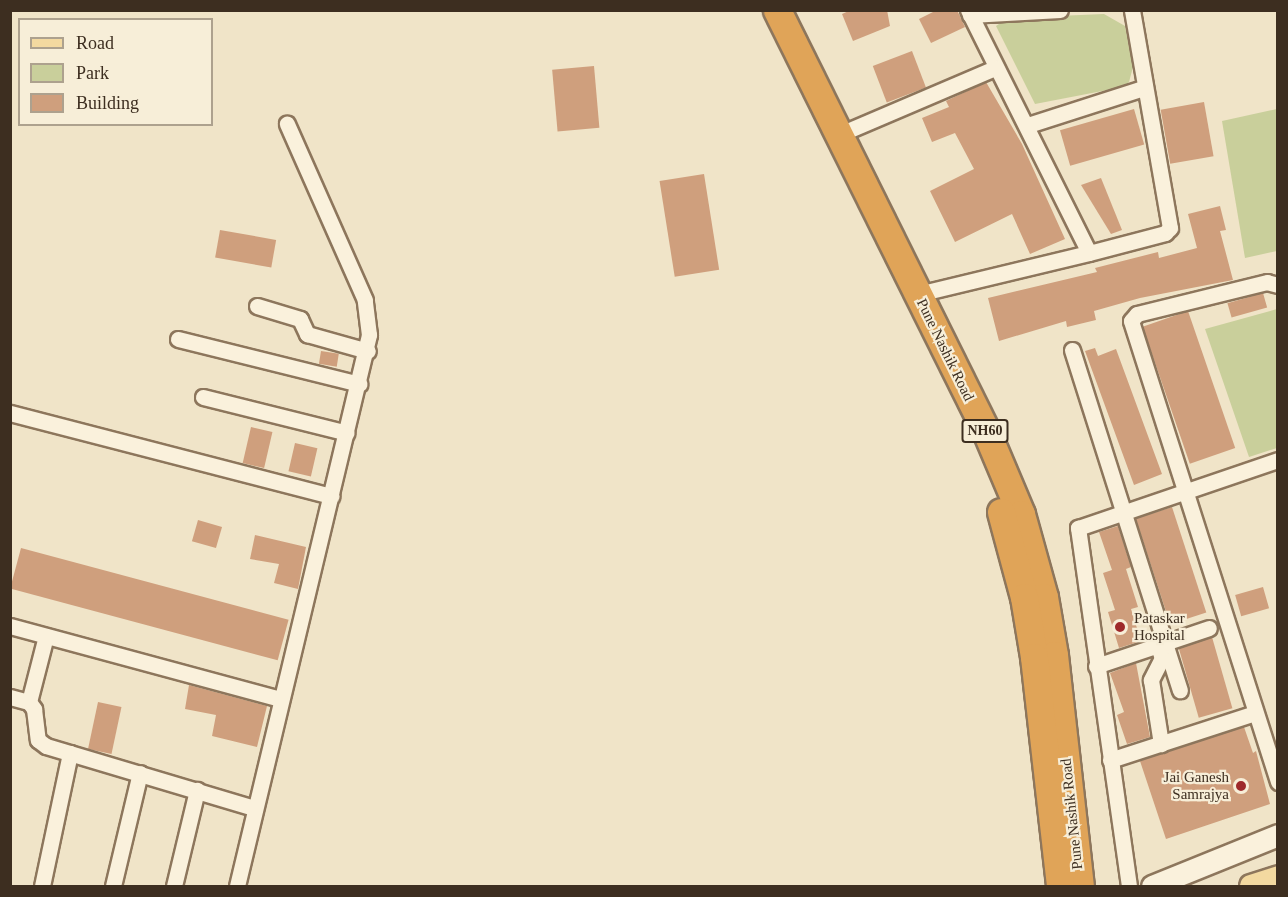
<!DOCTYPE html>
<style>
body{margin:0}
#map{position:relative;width:1288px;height:897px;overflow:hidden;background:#f0e4c8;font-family:Georgia,serif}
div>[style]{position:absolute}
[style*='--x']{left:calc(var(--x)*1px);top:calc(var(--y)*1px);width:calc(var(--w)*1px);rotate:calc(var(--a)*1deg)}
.green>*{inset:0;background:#c9cf9b}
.building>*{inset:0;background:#cf9f7d;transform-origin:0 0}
.roads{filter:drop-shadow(2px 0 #8d765c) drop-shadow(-2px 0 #8d765c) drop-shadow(0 2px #8d765c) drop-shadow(0 -2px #8d765c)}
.street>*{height:15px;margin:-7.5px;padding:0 7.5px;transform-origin:7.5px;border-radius:7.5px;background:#faf1dc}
.secondary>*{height:21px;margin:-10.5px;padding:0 10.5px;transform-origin:10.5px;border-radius:10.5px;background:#faf1dc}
.primary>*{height:22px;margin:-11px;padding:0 11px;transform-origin:11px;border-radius:11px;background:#f3d9a0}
.highway>*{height:27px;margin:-13.5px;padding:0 13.5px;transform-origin:13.5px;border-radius:13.5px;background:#e0a458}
.dots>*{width:16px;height:16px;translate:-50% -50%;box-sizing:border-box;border:3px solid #f7eed8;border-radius:50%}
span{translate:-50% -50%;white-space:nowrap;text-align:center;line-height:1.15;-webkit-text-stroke:4.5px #f7eed8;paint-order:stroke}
.shield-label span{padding:2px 4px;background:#f7eed8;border:2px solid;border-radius:4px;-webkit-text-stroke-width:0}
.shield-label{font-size:14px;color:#3d2e20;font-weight:700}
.street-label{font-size:15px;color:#3d2e20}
.poi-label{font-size:15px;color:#3d2e20}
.left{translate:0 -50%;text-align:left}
.right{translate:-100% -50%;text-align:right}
.frame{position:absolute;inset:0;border:12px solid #3d2e20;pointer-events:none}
.legend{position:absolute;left:18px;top:18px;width:195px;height:108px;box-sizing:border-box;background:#f7eed8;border:2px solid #ada18e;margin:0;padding:8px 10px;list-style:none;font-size:18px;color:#3d2e20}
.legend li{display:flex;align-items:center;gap:12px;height:30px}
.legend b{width:30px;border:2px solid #ada18e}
</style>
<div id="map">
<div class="green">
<i style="clip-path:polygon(1104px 14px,1125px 26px,1133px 67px,1129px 82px,1123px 87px,1035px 104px,996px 26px,1008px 18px)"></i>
<i style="clip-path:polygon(1277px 109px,1277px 251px,1245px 258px,1222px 121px)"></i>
<i style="clip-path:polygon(1277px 309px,1277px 448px,1249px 457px,1205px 329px)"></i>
</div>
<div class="building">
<i style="clip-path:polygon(851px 10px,887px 10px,890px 26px,853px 41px,842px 14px)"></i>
<i style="clip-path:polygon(937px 10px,957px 10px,965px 27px,931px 43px,919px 19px)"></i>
<i style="left:912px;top:51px;width:39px;height:42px;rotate:69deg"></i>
<i style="left:594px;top:66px;width:62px;height:42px;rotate:85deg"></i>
<i style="clip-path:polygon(986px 82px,1022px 144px,1065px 239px,1030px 254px,1012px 214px,955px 242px,930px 191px,974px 169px,955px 133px,932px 142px,922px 118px,949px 107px,946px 101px)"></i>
<i style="left:1204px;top:102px;width:55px;height:44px;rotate:80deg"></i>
<i style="left:1134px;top:109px;width:37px;height:77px;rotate:74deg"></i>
<i style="left:704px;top:174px;width:97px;height:45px;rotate:81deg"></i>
<i style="clip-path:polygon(1101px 178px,1122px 230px,1111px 234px,1081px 185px)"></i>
<i style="clip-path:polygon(1220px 206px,1226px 230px,1220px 231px,1233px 280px,1140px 298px,1094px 311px,1096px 320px,1067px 327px,1066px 321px,999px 341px,988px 298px,1097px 272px,1095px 268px,1158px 252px,1159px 258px,1197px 248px,1188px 214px)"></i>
<i style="left:220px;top:230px;width:57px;height:28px;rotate:10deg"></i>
<i style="left:1263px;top:293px;width:15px;height:37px;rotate:74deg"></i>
<i style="left:1188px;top:311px;width:145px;height:48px;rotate:71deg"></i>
<i style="clip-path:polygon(1095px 348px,1098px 356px,1116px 349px,1162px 474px,1134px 485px,1085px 351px)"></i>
<i style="left:321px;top:351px;width:18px;height:13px;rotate:9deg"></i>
<i style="left:251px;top:427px;width:22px;height:37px;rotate:13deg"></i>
<i style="left:295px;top:443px;width:23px;height:29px;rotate:13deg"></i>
<i style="left:1172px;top:507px;width:111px;height:38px;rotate:72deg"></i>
<i style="left:198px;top:520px;width:25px;height:22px;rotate:16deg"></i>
<i style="clip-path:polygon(1118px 526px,1131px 567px,1126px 569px,1138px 607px,1131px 609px,1141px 641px,1119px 648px,1108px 612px,1115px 610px,1103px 573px,1112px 570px,1099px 532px)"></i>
<i style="clip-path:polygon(255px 535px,306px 547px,298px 589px,274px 583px,279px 564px,250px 559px)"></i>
<i style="left:21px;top:548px;width:277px;height:42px;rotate:15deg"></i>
<i style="left:1263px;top:587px;width:22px;height:29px;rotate:74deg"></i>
<i style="left:1212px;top:637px;width:74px;height:35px;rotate:74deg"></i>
<i style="clip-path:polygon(1136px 663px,1150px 737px,1127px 744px,1117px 715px,1124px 712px,1110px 673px)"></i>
<i style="clip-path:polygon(189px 685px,267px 706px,257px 747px,212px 736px,216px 715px,185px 709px)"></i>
<i style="left:98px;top:702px;width:24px;height:48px;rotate:12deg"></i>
<i style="clip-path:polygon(1244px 727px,1253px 753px,1256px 751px,1270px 804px,1166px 839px,1140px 761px)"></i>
</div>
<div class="roads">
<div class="street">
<i style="--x:968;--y:10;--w:271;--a:63.5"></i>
<i style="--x:970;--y:15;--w:90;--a:-3.2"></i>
<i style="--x:1028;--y:125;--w:121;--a:-17.8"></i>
<i style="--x:838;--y:135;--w:171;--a:-23.1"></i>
<i style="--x:1278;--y:285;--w:11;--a:-165"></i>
<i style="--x:1267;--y:282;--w:134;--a:166.2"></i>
<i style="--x:1137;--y:314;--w:9;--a:131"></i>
<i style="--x:1131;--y:321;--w:484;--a:72.3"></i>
<i style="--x:918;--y:294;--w:176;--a:-13.5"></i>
<i style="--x:1089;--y:253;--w:79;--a:-14.7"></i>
<i style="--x:1165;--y:233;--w:7;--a:-45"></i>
<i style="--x:1170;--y:228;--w:221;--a:-99.9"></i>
<i style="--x:257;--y:306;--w:45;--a:16.8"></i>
<i style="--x:300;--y:319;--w:17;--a:65"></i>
<i style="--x:307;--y:334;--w:63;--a:15.6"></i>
<i style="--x:178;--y:339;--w:187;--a:13.9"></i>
<i style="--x:1072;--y:350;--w:357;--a:72.4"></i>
<i style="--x:203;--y:397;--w:148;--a:14"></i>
<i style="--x:10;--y:413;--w:332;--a:14.5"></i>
<i style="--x:10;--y:626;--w:280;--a:15.1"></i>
<i style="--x:1158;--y:646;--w:13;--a:72"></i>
<i style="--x:1162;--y:658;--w:25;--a:117"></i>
<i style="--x:1151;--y:680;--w:65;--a:81.1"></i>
<i style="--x:1096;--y:666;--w:119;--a:-18.6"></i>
<i style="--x:10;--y:697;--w:20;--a:15"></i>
<i style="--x:29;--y:702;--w:9;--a:54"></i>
<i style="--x:34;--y:709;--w:31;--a:83"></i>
<i style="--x:38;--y:740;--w:10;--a:37"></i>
<i style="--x:46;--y:746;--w:217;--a:16.6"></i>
<i style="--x:29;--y:702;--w:68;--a:-75.6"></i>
<i style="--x:1110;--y:760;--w:152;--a:-18"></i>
<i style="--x:42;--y:886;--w:136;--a:-78.1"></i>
<i style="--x:113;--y:886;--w:116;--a:-76.6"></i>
<i style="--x:174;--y:886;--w:99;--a:-76.5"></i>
<i style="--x:237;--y:886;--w:567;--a:-76.53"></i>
<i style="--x:369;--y:335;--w:35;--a:-97"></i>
<i style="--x:365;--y:300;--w:193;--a:-113.9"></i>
<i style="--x:1129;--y:886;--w:362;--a:-98.1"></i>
<i style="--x:1078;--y:528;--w:211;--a:-18.8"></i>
</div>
<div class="secondary">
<i style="--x:1152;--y:886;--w:136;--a:-22"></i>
</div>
<div class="primary">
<i style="--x:1251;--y:886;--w:28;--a:-18"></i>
</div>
<div class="highway">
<i style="--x:777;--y:10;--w:470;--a:63.6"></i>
<i style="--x:986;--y:431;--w:90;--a:67.1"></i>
<i style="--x:1021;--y:514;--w:86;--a:74.5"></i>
<i style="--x:1044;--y:597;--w:59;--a:80.2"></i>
<i style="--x:1054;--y:655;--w:232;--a:83.6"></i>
<i style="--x:1001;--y:512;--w:88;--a:74.9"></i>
<i style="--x:1024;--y:597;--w:61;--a:80.5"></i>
<i style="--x:1034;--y:657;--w:230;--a:83.5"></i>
</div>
</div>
<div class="dots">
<i style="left:1120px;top:627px;background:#9e2a2b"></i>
<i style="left:1241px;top:786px;background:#9e2a2b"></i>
</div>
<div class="shield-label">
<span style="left:985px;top:431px">NH60</span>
</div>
<div class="street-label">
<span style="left:945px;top:350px;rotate:64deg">Pune Nashik Road</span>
<span style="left:1072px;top:814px;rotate:-96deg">Pune Nashik Road</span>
</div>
<div class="poi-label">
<span class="left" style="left:1134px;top:627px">Pataskar<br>Hospital</span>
<span class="right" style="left:1229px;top:786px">Jai Ganesh<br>Samrajya</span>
</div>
<div class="frame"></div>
<ul class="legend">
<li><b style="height:8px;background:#f3d9a0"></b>Road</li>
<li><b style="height:16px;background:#c9cf9b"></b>Park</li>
<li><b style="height:16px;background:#cf9f7d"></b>Building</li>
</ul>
</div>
